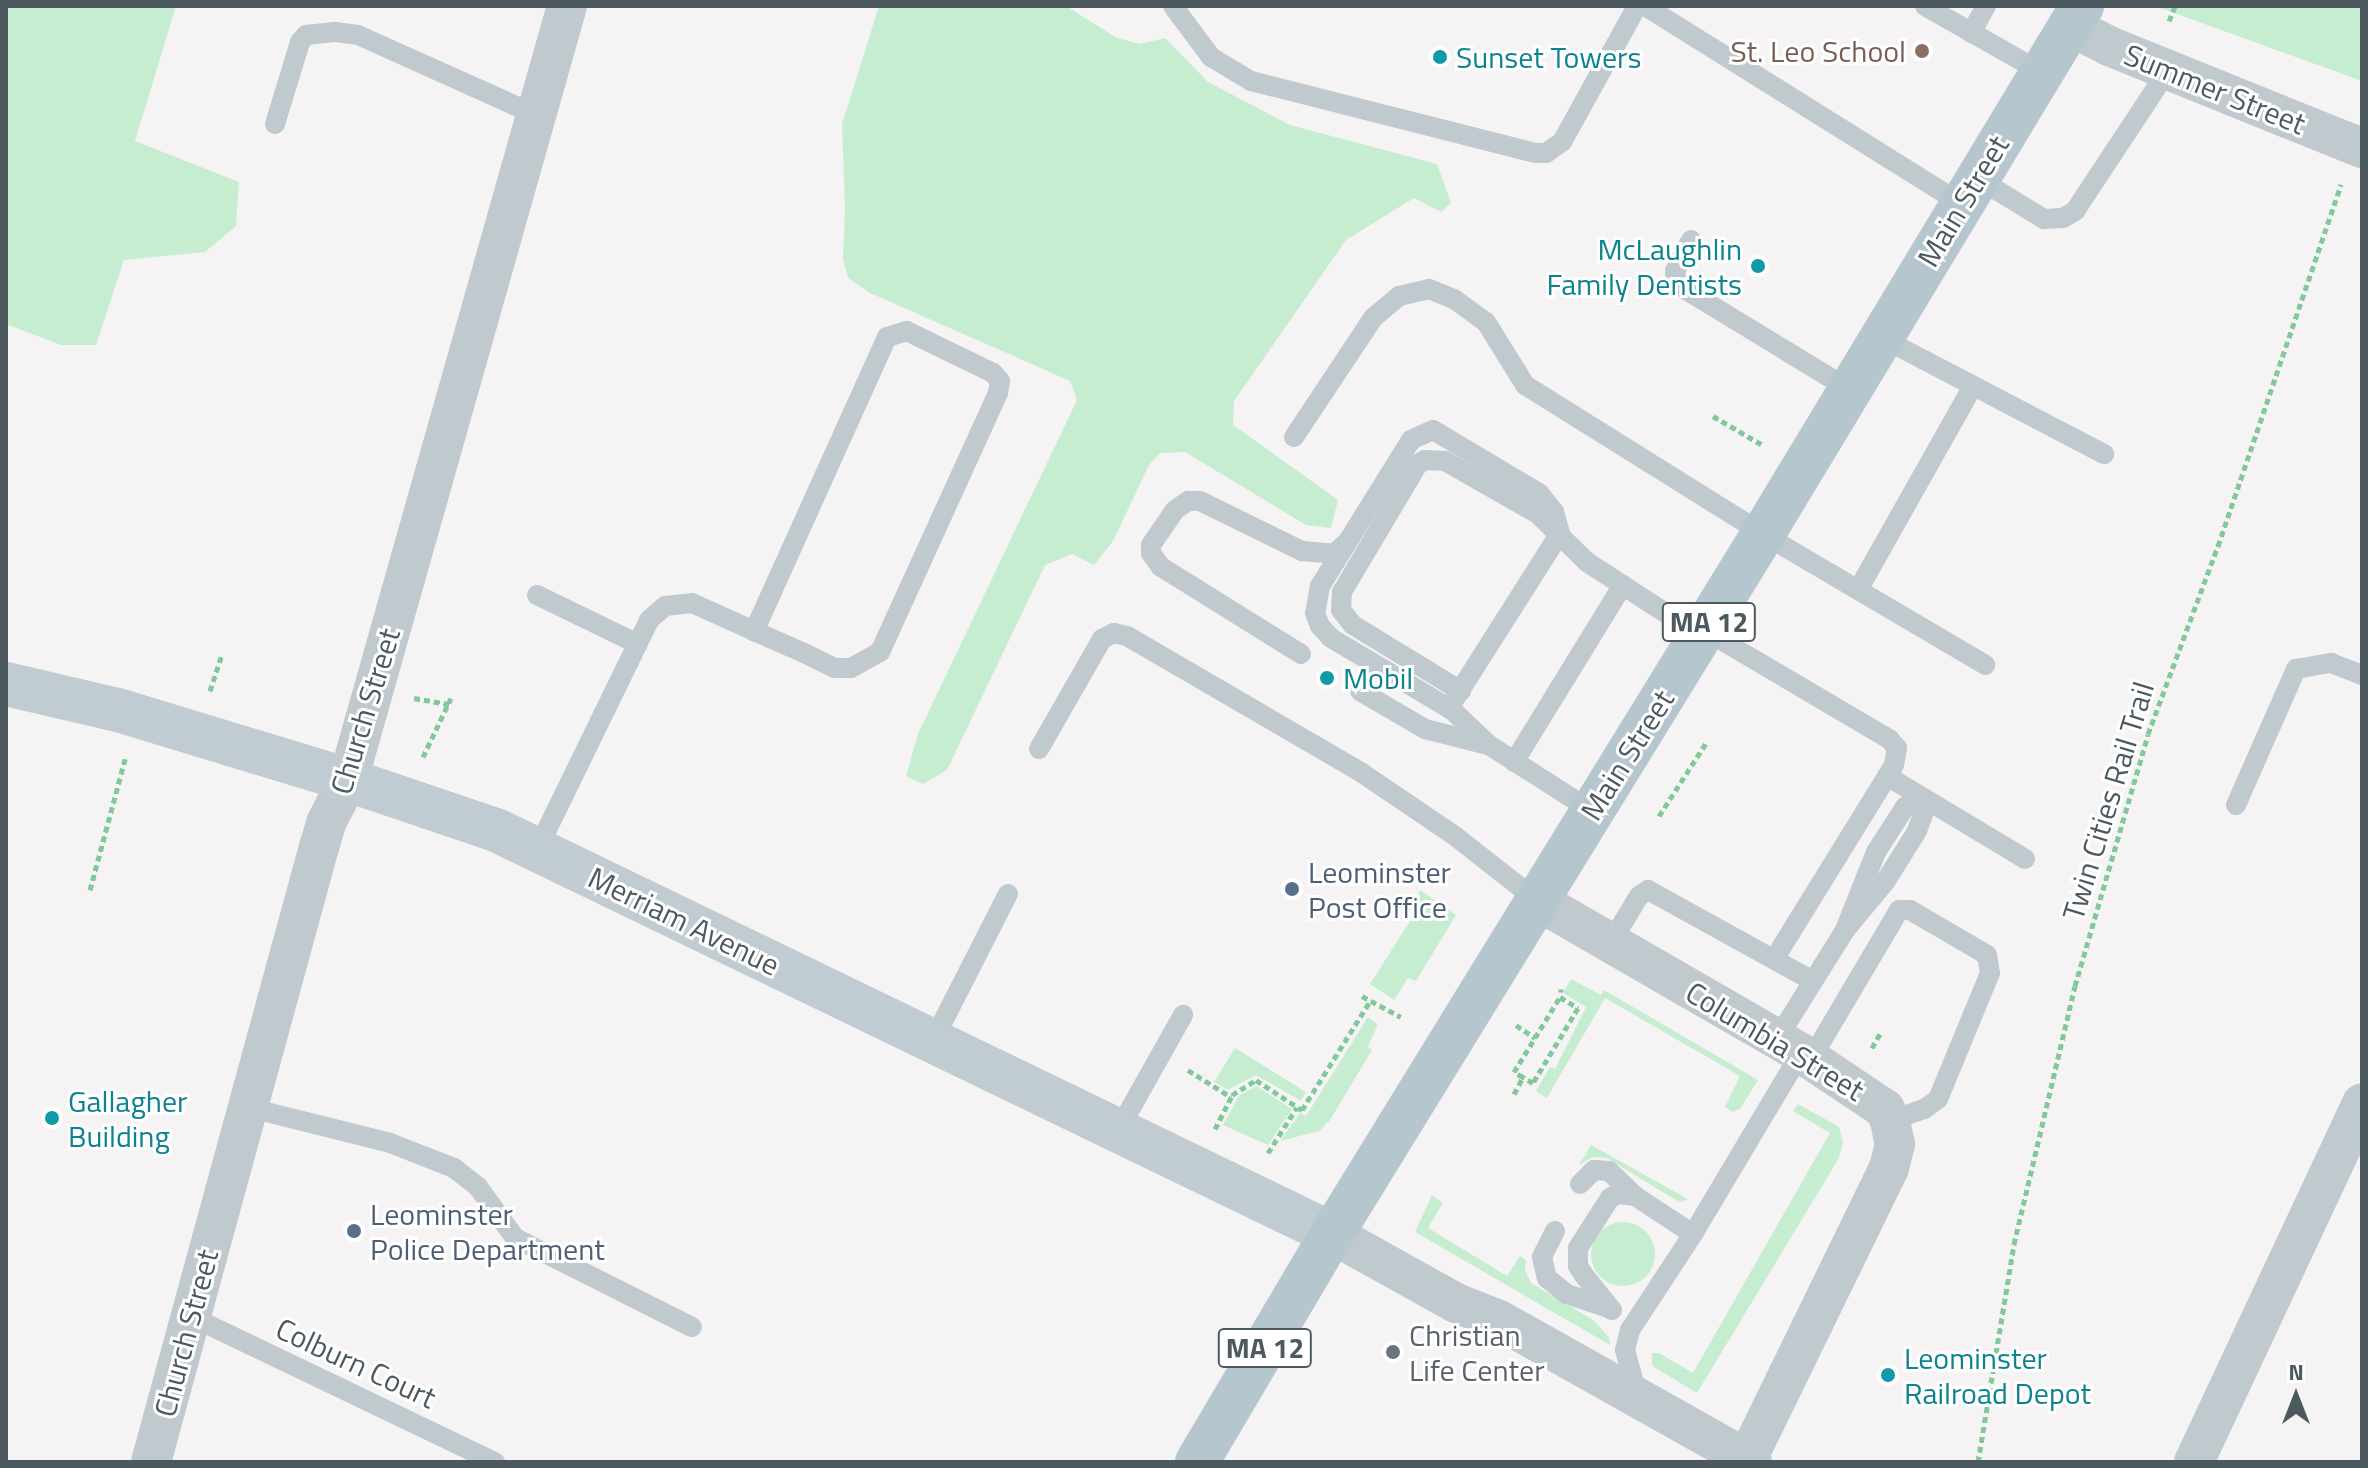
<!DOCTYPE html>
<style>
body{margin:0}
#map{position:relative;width:2368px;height:1468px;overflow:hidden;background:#f5f3f3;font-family:"Titillium Web",sans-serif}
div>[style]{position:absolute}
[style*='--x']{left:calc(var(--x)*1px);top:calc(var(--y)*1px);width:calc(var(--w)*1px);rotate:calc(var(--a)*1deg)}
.green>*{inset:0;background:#c7edd0}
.round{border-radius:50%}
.path>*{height:5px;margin-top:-2.5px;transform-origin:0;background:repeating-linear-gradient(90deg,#81c99b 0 6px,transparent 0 10px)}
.lane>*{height:20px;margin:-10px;padding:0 10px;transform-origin:10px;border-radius:10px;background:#c0c9ce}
.street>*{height:40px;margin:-20px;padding:0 20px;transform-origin:20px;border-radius:20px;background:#c0c9ce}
.secondary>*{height:44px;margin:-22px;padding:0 22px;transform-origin:22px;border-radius:22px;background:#c1ccd2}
.primary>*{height:44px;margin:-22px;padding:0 22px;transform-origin:22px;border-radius:22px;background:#b5c6cf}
.dots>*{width:22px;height:22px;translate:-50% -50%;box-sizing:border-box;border:4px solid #fff;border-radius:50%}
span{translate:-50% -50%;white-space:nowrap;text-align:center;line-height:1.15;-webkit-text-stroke:6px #fff;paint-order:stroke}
.shield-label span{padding:2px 6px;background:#fff;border:2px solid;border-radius:6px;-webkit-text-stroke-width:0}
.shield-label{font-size:28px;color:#4c595f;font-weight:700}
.education-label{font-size:30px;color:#785e54}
.right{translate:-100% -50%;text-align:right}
.culture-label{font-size:30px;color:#0d838f}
.left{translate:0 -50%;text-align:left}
.street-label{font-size:30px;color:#4c595f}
.service-label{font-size:30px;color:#4e5e75}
.worship-label{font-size:30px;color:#5b616d}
.frame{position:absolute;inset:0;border:8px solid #4c595f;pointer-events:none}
.north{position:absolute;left:2256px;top:1356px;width:80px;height:80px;-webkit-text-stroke:6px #fff;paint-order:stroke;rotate:0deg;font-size:22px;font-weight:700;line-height:32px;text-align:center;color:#4c595f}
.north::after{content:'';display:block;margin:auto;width:28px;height:36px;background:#4c595f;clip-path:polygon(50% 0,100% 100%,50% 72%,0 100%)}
</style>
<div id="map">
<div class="green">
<i style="clip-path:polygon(6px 6px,176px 6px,135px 141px,239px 182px,236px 226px,205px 252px,124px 260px,96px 345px,61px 345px,6px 324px)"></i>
<i style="clip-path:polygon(879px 6px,1066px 6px,1117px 38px,1140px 44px,1165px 38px,1208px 82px,1290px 125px,1437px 164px,1451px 203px,1441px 212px,1414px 198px,1346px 240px,1234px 401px,1233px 425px,1338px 500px,1331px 528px,1306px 525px,1185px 452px,1160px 453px,1149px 465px,1113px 541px,1094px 565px,1072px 554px,1045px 565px,947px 770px,923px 784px,906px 776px,918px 734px,1077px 400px,1070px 381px,870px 293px,848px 278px,843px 259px,845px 208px,842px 124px)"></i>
<i style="clip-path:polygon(2154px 6px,2362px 6px,2362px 81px,2180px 15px)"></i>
<i style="clip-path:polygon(1420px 890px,1456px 915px,1416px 981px,1408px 978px,1394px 1000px,1370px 984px,1421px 904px,1416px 900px)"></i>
<i style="clip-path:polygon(1571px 979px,1601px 995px,1604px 990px,1758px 1080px,1740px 1109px,1733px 1112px,1725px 1107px,1740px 1076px,1605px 998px,1547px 1098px,1536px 1091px,1550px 1067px,1555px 1069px,1586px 1007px,1563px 993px)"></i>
<i style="clip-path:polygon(1368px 1017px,1378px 1024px,1368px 1047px,1372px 1050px,1330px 1120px,1319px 1131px,1280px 1141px,1300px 1113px,1306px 1116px)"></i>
<i style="clip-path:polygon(1235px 1048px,1306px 1092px,1301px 1101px,1256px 1075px,1228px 1090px,1214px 1082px)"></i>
<i style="clip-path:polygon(1256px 1086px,1292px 1109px,1268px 1145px,1223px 1125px,1239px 1096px)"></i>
<i style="clip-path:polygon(1798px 1104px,1839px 1127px,1843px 1142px,1839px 1158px,1697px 1393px,1652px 1366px,1652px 1353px,1659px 1353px,1693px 1373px,1830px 1133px,1793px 1111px)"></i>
<i style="clip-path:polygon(1591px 1145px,1688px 1199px,1681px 1202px,1674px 1199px,1607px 1158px,1593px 1157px,1579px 1165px)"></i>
<i style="clip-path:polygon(1432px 1195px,1443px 1203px,1428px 1228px,1507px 1276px,1520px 1256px,1526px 1260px,1525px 1270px,1531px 1283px,1593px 1320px,1609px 1337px,1610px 1345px,1415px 1232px)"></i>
<i class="round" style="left:1591px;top:1222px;width:64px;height:64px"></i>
</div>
<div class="path">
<i style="--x:2169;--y:21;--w:16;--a:-68"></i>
<i style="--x:1713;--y:416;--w:56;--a:30.3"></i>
<i style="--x:210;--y:691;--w:39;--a:-72"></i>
<i style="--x:414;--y:698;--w:36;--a:10"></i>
<i style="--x:423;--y:757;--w:65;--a:-64.6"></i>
<i style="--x:1659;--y:816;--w:87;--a:-57.2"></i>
<i style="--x:90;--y:890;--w:136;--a:-75"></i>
<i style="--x:1561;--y:989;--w:3;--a:90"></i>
<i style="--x:1362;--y:996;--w:44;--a:28.3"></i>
<i style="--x:1516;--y:1025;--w:23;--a:34"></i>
<i style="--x:1872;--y:1048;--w:18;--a:-61"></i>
<i style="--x:1188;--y:1070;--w:51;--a:32.1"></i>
<i style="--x:1514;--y:1094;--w:19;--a:-62"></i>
<i style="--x:1523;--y:1077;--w:10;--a:-151"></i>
<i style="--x:1514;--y:1072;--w:88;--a:-58.5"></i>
<i style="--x:1560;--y:997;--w:21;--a:31"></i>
<i style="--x:1578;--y:1008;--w:87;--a:121"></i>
<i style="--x:1533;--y:1083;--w:12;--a:-149"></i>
<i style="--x:1215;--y:1129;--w:38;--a:-63"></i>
<i style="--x:1232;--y:1095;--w:28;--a:-32"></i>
<i style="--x:1256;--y:1080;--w:55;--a:33.1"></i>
<i style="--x:1302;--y:1110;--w:128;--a:-58"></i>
<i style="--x:1268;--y:1153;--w:54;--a:-57.8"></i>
<i style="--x:1978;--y:1462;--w:221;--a:-80.6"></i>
<i style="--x:2014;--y:1244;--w:265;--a:-76.7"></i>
<i style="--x:2075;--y:986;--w:262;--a:-73.8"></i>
<i style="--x:2148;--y:734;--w:201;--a:-69.6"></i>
<i style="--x:2218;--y:546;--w:382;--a:-71.2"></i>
</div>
<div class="lane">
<i style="--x:1173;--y:6;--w:64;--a:53.3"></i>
<i style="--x:1211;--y:57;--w:47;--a:31"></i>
<i style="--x:1251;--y:81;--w:294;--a:14.2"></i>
<i style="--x:1536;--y:153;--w:10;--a:0"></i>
<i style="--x:1546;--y:153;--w:19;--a:-35"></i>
<i style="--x:1562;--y:142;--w:155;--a:-61.1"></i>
<i style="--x:1645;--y:6;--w:374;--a:32"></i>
<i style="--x:1925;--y:6;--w:133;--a:29.6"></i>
<i style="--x:1971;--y:33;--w:31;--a:-61"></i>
<i style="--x:275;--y:124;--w:86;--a:-73"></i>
<i style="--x:300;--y:42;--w:9;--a:-49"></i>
<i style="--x:306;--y:35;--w:29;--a:-6"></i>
<i style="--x:335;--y:32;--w:23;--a:7"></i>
<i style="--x:358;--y:35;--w:195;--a:24.2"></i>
<i style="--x:1977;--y:178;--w:79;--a:31.5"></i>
<i style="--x:2044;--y:219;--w:19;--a:-3"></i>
<i style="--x:2063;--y:218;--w:14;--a:-30"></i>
<i style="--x:2075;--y:211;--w:169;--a:-56.6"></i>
<i style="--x:1691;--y:240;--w:35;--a:117"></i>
<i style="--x:1675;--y:271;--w:9;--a:84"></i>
<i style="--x:1676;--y:280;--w:14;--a:45"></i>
<i style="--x:1686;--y:290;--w:191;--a:31.3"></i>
<i style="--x:1880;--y:337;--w:253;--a:27.6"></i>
<i style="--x:1294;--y:437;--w:143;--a:-56.4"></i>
<i style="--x:1373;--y:318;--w:34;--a:-40"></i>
<i style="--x:1399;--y:296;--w:31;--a:-13"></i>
<i style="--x:1429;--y:289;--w:27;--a:22"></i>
<i style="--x:1454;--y:299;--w:39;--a:36"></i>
<i style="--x:1486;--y:322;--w:74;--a:58.2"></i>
<i style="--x:1525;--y:385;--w:281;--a:32"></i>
<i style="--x:1763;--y:534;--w:258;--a:30.5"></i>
<i style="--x:1858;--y:590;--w:234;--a:-60.6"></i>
<i style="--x:537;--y:595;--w:112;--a:25.9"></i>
<i style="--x:1704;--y:630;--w:215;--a:30.5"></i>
<i style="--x:1889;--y:739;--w:12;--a:48"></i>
<i style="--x:1897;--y:748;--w:17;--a:100"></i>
<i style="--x:1894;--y:765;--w:227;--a:121.7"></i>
<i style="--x:1301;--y:654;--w:165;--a:-148.1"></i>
<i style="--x:1161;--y:567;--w:17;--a:-126"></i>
<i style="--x:1151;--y:553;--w:8;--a:-90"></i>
<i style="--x:1151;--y:545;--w:42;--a:-55.6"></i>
<i style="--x:1175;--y:510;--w:16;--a:-35"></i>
<i style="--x:1188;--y:501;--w:12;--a:0"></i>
<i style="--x:1200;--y:501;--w:114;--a:26.1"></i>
<i style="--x:1302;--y:551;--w:32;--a:5"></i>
<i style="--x:1334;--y:554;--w:15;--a:-42"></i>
<i style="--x:1360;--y:691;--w:75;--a:30.3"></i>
<i style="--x:1425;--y:729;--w:65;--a:14.3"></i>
<i style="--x:1461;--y:691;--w:127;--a:-148.6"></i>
<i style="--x:1353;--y:625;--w:19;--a:-129"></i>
<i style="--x:1341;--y:610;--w:18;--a:-87"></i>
<i style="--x:1342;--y:592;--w:149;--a:-59.3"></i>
<i style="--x:1418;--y:464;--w:8;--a:-30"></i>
<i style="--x:1425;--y:460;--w:20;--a:3"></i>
<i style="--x:1445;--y:461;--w:107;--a:29.7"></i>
<i style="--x:1538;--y:514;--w:69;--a:44.4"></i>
<i style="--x:1587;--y:562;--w:136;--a:33"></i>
<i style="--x:1449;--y:708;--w:207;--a:-57.6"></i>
<i style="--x:1560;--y:533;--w:22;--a:-106"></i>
<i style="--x:1554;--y:512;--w:24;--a:-128"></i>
<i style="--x:1539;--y:493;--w:123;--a:-149.3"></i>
<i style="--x:1433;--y:430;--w:24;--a:156"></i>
<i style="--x:1411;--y:440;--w:172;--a:121.9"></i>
<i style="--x:1320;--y:586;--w:27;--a:100"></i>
<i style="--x:1315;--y:613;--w:14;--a:69"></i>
<i style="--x:1320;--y:626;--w:16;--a:47"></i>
<i style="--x:1331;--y:638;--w:141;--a:30.8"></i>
<i style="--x:1452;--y:710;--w:51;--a:43.4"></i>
<i style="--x:1489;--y:745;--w:122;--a:32.7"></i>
<i style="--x:1039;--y:749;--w:127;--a:-60.2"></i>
<i style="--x:1102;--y:639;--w:13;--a:-27"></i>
<i style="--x:1114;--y:633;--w:13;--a:13"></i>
<i style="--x:1127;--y:636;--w:272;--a:30.2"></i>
<i style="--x:1362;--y:773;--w:112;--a:34.1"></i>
<i style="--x:1455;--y:836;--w:105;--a:38.1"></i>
<i style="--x:1514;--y:762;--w:208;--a:-58.4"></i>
<i style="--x:1887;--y:776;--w:161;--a:31"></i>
<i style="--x:2236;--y:805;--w:149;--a:-66.2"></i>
<i style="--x:2296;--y:669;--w:36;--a:-10"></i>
<i style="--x:2331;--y:663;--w:33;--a:21"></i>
<i style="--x:537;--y:850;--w:256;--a:-64"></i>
<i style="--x:649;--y:620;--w:21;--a:-41"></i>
<i style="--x:665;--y:606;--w:27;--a:-6"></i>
<i style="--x:692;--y:603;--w:68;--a:24.3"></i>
<i style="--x:754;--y:631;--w:55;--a:23.7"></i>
<i style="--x:804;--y:653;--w:34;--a:26"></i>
<i style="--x:835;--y:668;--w:16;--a:0"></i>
<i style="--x:851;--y:668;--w:33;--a:-29"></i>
<i style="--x:880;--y:652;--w:285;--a:-65.5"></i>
<i style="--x:998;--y:393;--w:12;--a:-81"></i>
<i style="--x:1000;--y:381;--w:11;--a:-131"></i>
<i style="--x:993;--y:373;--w:96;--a:-154"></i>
<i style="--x:907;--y:331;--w:21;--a:163"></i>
<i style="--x:887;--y:337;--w:323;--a:114.3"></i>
<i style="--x:1610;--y:944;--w:56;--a:-58.9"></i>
<i style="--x:1639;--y:896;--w:11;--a:-34"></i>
<i style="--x:1648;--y:890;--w:188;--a:28.9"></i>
<i style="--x:1777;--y:1039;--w:128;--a:-58"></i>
<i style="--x:1845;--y:930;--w:84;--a:-68.3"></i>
<i style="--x:1876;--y:852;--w:54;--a:-57.2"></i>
<i style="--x:1905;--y:807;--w:19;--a:-28"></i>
<i style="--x:1922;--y:798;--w:17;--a:87"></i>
<i style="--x:1923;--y:815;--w:17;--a:111"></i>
<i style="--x:1917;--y:831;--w:60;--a:122.1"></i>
<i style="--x:1885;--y:882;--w:62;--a:129.8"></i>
<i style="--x:933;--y:1041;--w:165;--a:-63"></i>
<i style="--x:1811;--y:1059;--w:173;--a:-59.4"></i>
<i style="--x:1899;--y:910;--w:11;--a:0"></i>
<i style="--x:1910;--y:910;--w:89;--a:30.3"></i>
<i style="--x:1987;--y:955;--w:18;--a:81"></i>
<i style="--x:1990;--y:973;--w:136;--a:112.4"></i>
<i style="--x:1938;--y:1099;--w:17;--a:144"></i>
<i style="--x:1924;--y:1109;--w:36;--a:161"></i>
<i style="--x:246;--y:1107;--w:148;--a:14"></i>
<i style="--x:390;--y:1143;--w:69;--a:21.3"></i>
<i style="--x:454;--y:1168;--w:31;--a:38"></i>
<i style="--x:478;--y:1187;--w:63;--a:54"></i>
<i style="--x:515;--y:1238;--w:198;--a:26.7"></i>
<i style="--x:1119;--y:1129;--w:131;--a:-60.7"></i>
<i style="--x:1580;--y:1184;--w:20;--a:-45"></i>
<i style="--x:1594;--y:1170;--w:15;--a:4"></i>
<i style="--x:1609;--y:1171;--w:36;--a:44"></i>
<i style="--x:1635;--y:1196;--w:69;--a:33.2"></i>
<i style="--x:1555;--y:1231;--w:29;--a:117"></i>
<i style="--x:1542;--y:1257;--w:22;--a:77"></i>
<i style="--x:1547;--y:1278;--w:26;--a:39"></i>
<i style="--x:1567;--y:1294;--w:46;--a:18.8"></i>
<i style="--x:1612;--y:1310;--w:46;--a:-128.9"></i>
<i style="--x:1583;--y:1274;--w:9;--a:-122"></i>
<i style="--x:1578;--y:1266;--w:18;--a:-90"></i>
<i style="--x:1578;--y:1248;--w:59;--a:-57.4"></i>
<i style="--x:1610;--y:1198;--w:8;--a:-30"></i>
<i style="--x:1617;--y:1194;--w:18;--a:6"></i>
<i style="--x:192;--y:1317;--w:336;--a:25.6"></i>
<i style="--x:1638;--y:1397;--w:49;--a:-105.5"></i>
<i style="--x:1625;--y:1350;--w:21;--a:-76"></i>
<i style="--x:1630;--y:1330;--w:115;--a:-56.7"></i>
<i style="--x:1693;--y:1234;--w:211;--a:-59.2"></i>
</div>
<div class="street">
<i style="--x:2070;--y:26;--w:44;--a:27.1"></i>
<i style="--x:2109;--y:46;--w:273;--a:22"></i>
<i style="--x:1538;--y:901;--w:304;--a:30"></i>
<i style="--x:1801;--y:1053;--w:101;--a:33.7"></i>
<i style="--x:1885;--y:1109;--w:13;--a:67"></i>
<i style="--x:1890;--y:1121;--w:24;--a:78"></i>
<i style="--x:1895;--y:1144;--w:25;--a:104"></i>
<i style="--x:1889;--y:1168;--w:324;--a:116"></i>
<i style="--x:1332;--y:1234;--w:142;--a:29.1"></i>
<i style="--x:1456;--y:1303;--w:46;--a:21.6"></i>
<i style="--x:1499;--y:1320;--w:290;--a:29.3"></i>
<i style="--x:151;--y:1462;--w:638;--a:-74.72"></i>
<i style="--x:319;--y:847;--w:27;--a:-73"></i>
<i style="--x:327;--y:821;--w:46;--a:-62.9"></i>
<i style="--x:348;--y:780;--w:804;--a:-74.2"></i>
<i style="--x:2194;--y:1462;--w:396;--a:-64.9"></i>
</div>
<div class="secondary">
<i style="--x:6;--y:684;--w:115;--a:13.1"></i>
<i style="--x:118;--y:710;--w:240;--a:16.9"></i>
<i style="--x:348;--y:780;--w:156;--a:18.7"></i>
<i style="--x:496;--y:830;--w:928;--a:25.79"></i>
</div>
<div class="primary">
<i style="--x:1197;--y:1462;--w:265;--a:-59.4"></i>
<i style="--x:1332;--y:1234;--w:822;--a:-58.38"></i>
<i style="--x:1763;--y:534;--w:617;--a:-58.86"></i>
</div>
<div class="dots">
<i style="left:1922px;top:51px;background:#8d6e63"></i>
<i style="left:1440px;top:57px;background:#0f9aa8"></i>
<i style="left:1758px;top:266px;background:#0f9aa8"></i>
<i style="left:1327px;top:678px;background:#0f9aa8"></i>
<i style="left:1292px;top:889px;background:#5c6f8a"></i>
<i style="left:52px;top:1118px;background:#0f9aa8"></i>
<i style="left:354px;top:1231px;background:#5c6f8a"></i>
<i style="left:1393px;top:1352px;background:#6b7280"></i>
<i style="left:1888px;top:1375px;background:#0f9aa8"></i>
</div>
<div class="shield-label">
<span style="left:1709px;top:622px">MA 12</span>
<span style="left:1265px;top:1348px">MA 12</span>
</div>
<div class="education-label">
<span class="right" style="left:1906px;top:51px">St. Leo School</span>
</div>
<div class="culture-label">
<span class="left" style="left:1456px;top:57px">Sunset Towers</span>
<span class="right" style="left:1742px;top:266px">McLaughlin<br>Family Dentists</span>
<span class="left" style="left:1343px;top:678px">Mobil</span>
<span class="left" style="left:68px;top:1118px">Gallagher<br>Building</span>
<span class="left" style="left:1904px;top:1375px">Leominster<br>Railroad Depot</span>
</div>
<div class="street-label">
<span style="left:2215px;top:89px;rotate:22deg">Summer Street</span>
<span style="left:1963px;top:201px;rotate:-59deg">Main Street</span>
<span style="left:365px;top:711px;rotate:-73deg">Church Street</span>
<span style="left:1627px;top:755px;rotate:-58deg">Main Street</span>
<span style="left:2108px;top:801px;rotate:-73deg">Twin Cities Rail Trail</span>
<span style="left:684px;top:921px;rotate:26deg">Merriam Avenue</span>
<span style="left:1775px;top:1041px;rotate:31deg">Columbia Street</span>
<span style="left:186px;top:1333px;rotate:-75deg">Church Street</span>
<span style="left:356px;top:1363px;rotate:25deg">Colburn Court</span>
</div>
<div class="service-label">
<span class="left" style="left:1308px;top:889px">Leominster<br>Post Office</span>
<span class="left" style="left:370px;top:1231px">Leominster<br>Police Department</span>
</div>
<div class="worship-label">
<span class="left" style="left:1409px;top:1352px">Christian<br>Life Center</span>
</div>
<div class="frame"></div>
<div class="north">N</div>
</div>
